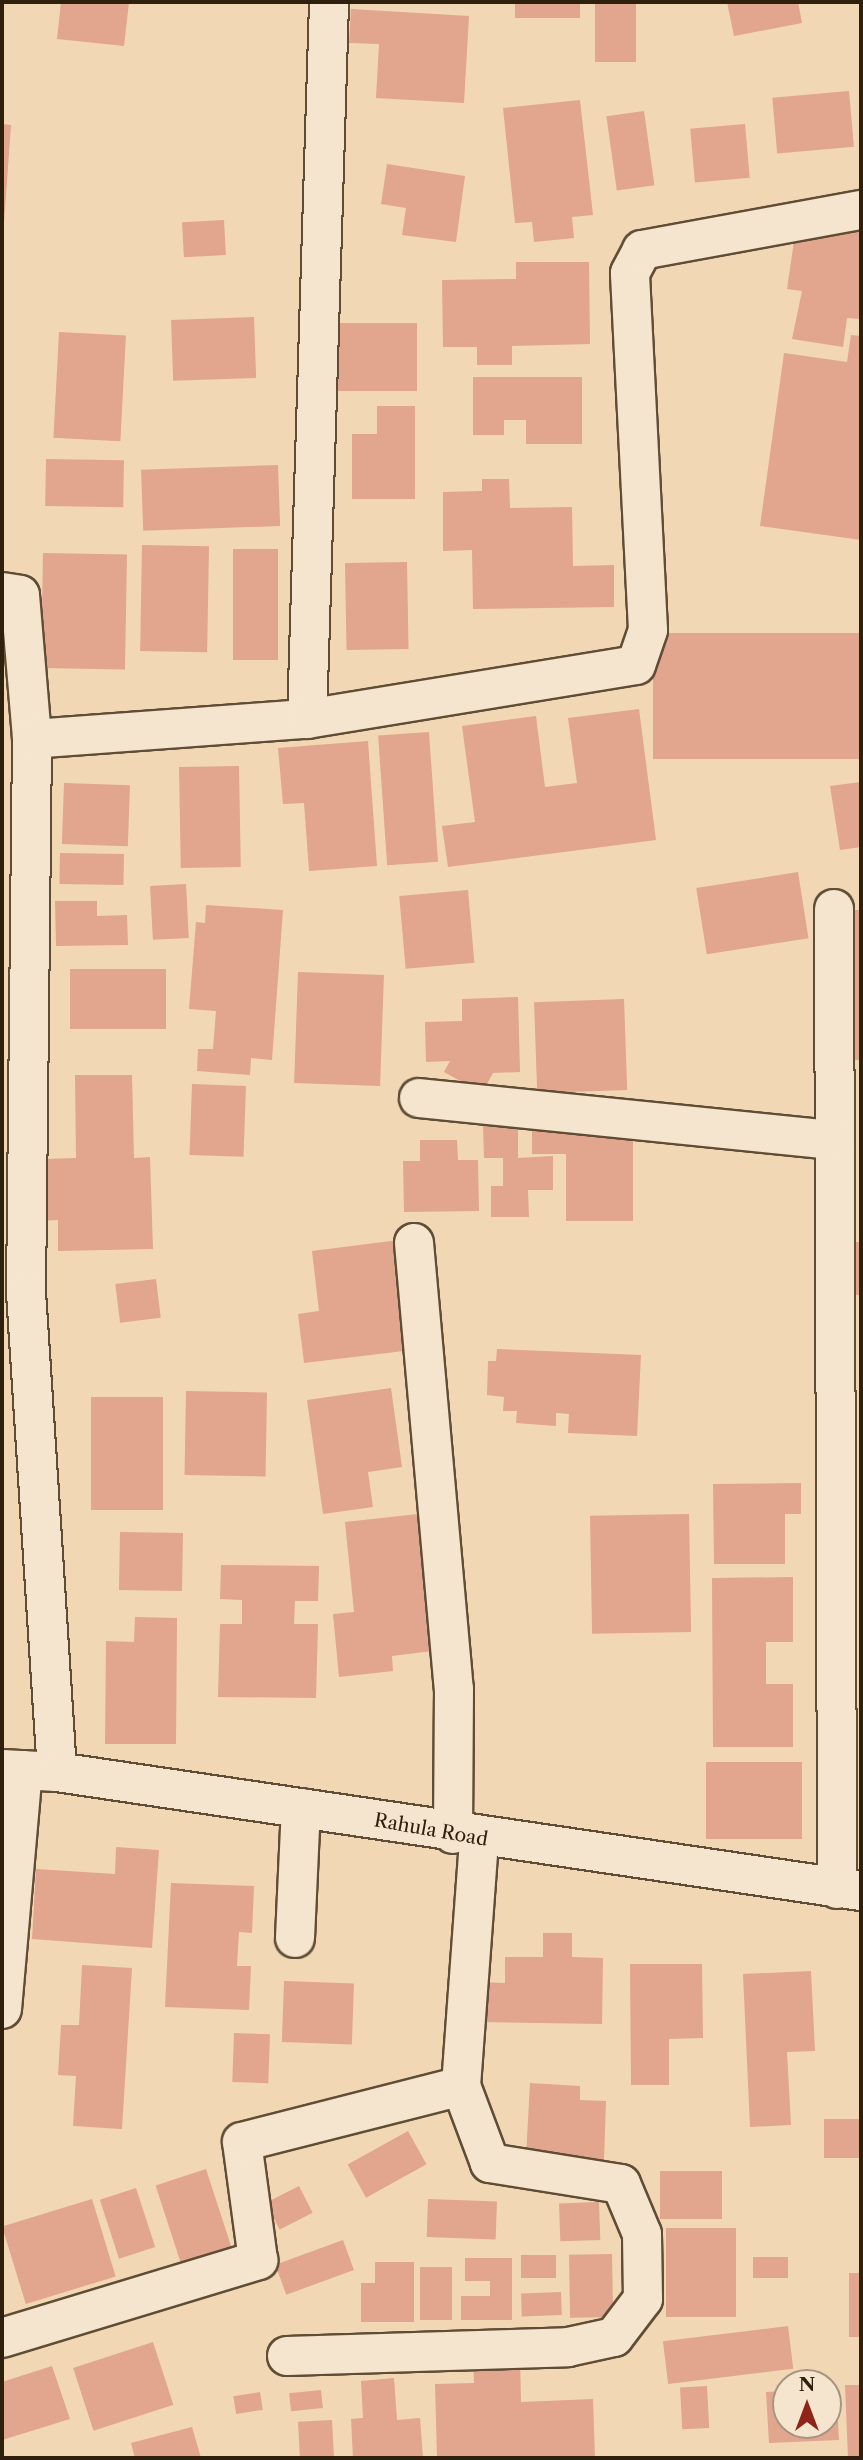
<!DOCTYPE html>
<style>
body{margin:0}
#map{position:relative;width:863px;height:2460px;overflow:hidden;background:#f1d7b3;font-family:"Libre Caslon Text",serif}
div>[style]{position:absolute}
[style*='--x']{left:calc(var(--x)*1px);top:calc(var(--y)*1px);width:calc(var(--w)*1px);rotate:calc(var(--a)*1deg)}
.building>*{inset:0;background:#e2a58e;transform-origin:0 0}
.roads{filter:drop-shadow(2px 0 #604d36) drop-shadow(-2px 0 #604d36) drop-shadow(0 2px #604d36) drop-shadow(0 -2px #604d36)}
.minor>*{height:38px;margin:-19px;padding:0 19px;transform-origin:19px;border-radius:19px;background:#f6e5ce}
.secondary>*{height:38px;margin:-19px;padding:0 19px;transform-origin:19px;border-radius:19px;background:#f6e5ce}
span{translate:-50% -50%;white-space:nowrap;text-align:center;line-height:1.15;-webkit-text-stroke:5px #f6e5ce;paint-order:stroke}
.street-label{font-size:19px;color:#2f1f0d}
.frame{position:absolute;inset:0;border:4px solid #2f1f0d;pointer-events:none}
.north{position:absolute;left:772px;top:2369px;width:70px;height:70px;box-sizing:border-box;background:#f6e5ce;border:2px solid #a69681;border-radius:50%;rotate:0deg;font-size:19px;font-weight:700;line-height:28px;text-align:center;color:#2f1f0d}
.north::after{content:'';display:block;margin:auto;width:24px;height:32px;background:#8f2418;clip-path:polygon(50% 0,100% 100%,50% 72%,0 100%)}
</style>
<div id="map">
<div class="building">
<i style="clip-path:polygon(61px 2px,129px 2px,124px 46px,57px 39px)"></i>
<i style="left:515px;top:2px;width:65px;height:16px"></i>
<i style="left:595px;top:2px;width:41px;height:60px"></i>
<i style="clip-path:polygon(727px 2px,798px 2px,802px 23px,734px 36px)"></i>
<i style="clip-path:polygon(351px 9px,469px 16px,464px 103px,376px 98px,379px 44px,349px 43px)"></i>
<i style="left:849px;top:91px;width:56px;height:77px;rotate:85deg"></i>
<i style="clip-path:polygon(580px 100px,593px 215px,572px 217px,574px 238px,534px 242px,532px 222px,515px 223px,503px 108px)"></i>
<i style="left:644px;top:111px;width:75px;height:38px;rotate:82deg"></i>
<i style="clip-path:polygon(2px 124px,11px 125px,4px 223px,2px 223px)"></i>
<i style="left:745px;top:124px;width:54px;height:55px;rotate:85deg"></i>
<i style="clip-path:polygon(387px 164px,465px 176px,456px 242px,402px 235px,406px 208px,381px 204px)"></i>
<i style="left:224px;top:220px;width:35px;height:42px;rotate:87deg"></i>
<i style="clip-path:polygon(861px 225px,861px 319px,847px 318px,843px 347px,792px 339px,802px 291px,787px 289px,795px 234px)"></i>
<i style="clip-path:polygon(516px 262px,589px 262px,590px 344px,512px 346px,512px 365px,477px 365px,477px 347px,443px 347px,442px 280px,516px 279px)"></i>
<i style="left:254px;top:317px;width:61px;height:83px;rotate:88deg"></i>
<i style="left:331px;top:323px;width:86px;height:68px"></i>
<i style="left:59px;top:332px;width:67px;height:106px;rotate:3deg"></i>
<i style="clip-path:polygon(851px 335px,861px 336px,861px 540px,760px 526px,784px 353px,847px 362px)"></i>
<i style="clip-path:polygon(473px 377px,582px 377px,582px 444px,526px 444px,526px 420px,504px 420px,504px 435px,473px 435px)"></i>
<i style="clip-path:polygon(377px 406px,415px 406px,415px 499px,352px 499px,352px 434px,377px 434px)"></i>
<i style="left:46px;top:459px;width:78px;height:47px;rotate:1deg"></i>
<i style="left:278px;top:465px;width:61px;height:137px;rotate:88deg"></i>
<i style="clip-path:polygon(482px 479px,509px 479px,510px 508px,572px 507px,573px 566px,614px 565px,614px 607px,473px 609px,472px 550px,443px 551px,443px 492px,482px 491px)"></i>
<i style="left:142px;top:545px;width:67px;height:106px;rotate:1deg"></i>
<i style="left:233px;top:549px;width:45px;height:111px"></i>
<i style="left:43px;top:553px;width:84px;height:115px;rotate:1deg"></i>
<i style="left:407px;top:562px;width:87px;height:62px;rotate:89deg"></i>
<i style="left:861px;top:633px;width:126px;height:208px;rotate:90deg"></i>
<i style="clip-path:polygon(639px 709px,656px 840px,448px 867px,442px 826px,475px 822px,462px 726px,536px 716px,545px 787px,577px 783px,568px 718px)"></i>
<i style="left:429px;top:732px;width:130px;height:51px;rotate:86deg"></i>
<i style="clip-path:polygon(368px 741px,377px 866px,309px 871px,304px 803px,283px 804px,278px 748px)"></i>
<i style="left:239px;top:766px;width:101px;height:60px;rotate:89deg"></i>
<i style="clip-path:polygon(861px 782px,861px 847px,840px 850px,830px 786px)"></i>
<i style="left:64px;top:783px;width:66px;height:61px;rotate:2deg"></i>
<i style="left:60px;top:853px;width:64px;height:31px;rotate:1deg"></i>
<i style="left:798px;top:872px;width:67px;height:103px;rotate:81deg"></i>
<i style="left:186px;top:884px;width:54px;height:36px;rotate:87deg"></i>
<i style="left:468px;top:890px;width:73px;height:69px;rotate:85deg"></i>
<i style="clip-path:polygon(55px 901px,97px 901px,97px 916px,127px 915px,128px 945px,56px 946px)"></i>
<i style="clip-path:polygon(206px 905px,283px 910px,272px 1060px,251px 1058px,250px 1075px,197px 1071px,198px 1049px,213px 1049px,216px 1011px,189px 1009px,196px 922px,205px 923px)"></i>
<i style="left:849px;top:910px;width:12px;height:150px"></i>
<i style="left:70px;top:969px;width:96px;height:60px"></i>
<i style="left:298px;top:972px;width:86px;height:111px;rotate:2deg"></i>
<i style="clip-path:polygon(518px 997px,520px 1072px,493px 1073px,482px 1093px,444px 1072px,450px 1061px,426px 1062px,425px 1022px,462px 1021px,462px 999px)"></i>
<i style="left:624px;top:999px;width:91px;height:90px;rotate:88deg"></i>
<i style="clip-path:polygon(75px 1075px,132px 1075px,134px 1158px,150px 1157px,153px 1249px,58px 1251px,58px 1220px,35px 1221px,44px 1159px,76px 1158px)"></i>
<i style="left:192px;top:1084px;width:54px;height:71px;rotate:2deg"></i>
<i style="clip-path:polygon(518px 1125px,518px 1158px,553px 1156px,553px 1190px,528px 1190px,529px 1217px,491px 1217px,491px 1186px,503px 1186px,503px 1158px,484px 1158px,483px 1126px)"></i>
<i style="clip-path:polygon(633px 1127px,633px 1221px,566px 1221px,566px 1154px,532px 1154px,532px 1128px)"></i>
<i style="clip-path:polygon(420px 1140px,457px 1140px,458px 1160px,478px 1160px,479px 1211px,404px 1212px,403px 1161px,420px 1161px)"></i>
<i style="clip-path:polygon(399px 1240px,412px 1350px,304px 1363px,298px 1314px,319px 1311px,312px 1251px)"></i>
<i style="left:849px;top:1242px;width:12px;height:53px"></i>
<i style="left:156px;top:1279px;width:39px;height:41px;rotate:83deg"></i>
<i style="clip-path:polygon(497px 1349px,641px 1355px,637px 1436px,568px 1433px,569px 1414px,556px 1413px,556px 1426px,516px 1423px,517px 1411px,503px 1411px,504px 1397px,487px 1395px,488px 1361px,496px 1361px)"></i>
<i style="clip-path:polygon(391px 1388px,402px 1467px,368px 1472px,373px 1507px,323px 1514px,307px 1400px)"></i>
<i style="left:186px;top:1391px;width:81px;height:84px;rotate:1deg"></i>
<i style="left:91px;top:1397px;width:72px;height:113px"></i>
<i style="clip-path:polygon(801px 1483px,801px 1514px,785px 1514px,785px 1564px,714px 1564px,713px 1484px)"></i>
<i style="clip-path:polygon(418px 1514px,432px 1651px,392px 1656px,393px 1671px,339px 1677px,333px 1614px,354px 1612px,345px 1522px)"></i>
<i style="left:689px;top:1514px;width:118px;height:99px;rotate:89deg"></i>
<i style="left:120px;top:1532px;width:63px;height:58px;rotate:1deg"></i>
<i style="clip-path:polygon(221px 1565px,319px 1566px,318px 1601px,295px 1601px,294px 1624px,318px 1624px,316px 1698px,218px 1697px,220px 1624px,242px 1624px,242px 1600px,220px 1599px)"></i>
<i style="clip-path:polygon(793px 1577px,793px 1642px,766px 1642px,766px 1684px,793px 1684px,793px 1747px,713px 1747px,712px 1578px)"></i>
<i style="clip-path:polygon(135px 1617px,177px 1618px,176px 1744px,105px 1744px,106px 1641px,134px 1642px)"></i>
<i style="left:706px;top:1762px;width:96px;height:77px"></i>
<i style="clip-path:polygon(116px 1847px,159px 1850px,152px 1948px,32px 1939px,36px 1869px,115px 1874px)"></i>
<i style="clip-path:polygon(171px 1883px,254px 1886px,252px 1933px,239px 1932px,237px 1966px,251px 1966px,249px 2010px,165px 2007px)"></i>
<i style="clip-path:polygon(543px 1933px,572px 1933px,572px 1957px,603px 1958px,602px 2024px,479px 2022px,479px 1982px,505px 1983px,505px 1957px,543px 1957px)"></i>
<i style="clip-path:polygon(630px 1964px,702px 1964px,703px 2038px,669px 2039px,669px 2085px,631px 2085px)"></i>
<i style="clip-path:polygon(82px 1965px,132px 1968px,122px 2129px,73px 2126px,76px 2076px,58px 2075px,61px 2025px,79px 2025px)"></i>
<i style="clip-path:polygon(811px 1971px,815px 2051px,787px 2052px,791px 2125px,750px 2127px,743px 1974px)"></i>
<i style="left:284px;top:1981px;width:70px;height:61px;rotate:2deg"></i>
<i style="left:234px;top:2033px;width:36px;height:49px;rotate:2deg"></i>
<i style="clip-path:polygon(530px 2083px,580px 2086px,580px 2100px,606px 2101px,604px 2160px,526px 2157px)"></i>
<i style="left:861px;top:2119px;width:39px;height:37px;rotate:90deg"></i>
<i style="left:408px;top:2131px;width:38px;height:69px;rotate:61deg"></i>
<i style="left:206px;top:2169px;width:86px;height:53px;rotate:72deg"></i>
<i style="left:660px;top:2171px;width:62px;height:48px"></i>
<i style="left:299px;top:2186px;width:30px;height:37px;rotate:63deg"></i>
<i style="left:136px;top:2188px;width:62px;height:38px;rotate:72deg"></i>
<i style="left:92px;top:2199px;width:81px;height:94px;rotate:73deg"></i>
<i style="left:428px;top:2199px;width:69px;height:38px;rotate:2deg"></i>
<i style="left:599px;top:2202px;width:38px;height:40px;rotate:88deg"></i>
<i style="left:666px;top:2228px;width:70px;height:89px"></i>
<i style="left:343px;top:2240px;width:32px;height:72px;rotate:70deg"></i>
<i style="left:612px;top:2254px;width:63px;height:43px;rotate:89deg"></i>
<i style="left:556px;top:2255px;width:23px;height:35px;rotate:90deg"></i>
<i style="left:753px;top:2257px;width:35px;height:21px"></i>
<i style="clip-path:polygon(465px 2258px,512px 2258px,512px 2320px,461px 2320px,461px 2296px,490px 2296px,490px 2281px,465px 2281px)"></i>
<i style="clip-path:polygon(375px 2262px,414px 2262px,414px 2322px,361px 2322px,361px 2283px,375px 2283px)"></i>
<i style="left:420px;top:2267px;width:32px;height:53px"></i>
<i style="left:849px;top:2273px;width:12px;height:64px"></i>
<i style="left:561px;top:2292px;width:23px;height:40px;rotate:88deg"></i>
<i style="left:788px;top:2326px;width:43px;height:126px;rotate:83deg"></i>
<i style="left:153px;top:2342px;width:66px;height:84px;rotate:72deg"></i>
<i style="clip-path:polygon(520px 2356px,521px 2402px,593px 2399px,595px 2458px,437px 2458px,435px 2384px,474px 2383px,473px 2358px)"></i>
<i style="clip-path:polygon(52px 2366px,70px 2419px,2px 2440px,2px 2382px)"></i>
<i style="clip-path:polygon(394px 2378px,397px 2420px,420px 2418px,423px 2458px,353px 2458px,351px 2419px,363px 2418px,361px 2381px)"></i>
<i style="clip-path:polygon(845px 2385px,861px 2385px,861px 2458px,848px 2458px)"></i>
<i style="left:707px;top:2386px;width:42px;height:27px;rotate:87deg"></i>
<i style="clip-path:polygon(836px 2388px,839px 2440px,769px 2443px,766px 2392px,786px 2391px,786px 2425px,828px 2425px,828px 2389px)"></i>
<i style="left:321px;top:2390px;width:18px;height:32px;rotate:84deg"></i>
<i style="left:260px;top:2392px;width:18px;height:27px;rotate:81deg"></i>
<i style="left:332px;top:2420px;width:38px;height:34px;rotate:87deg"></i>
<i style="clip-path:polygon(192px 2427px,201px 2458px,135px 2458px,131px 2443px)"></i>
</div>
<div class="roads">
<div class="minor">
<i style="--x:2;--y:592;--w:18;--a:9"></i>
<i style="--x:20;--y:595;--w:144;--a:85.2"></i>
<i style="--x:32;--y:739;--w:553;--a:90.62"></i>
<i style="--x:26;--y:1292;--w:481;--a:86.3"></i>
<i style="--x:307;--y:719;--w:717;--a:-88.24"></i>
<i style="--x:32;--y:739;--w:276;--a:-4.2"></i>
<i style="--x:307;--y:719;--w:333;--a:-9.3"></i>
<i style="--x:636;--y:665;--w:37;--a:-71"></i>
<i style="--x:648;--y:630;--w:357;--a:-92.9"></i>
<i style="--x:630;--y:273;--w:26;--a:-62"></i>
<i style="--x:642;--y:250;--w:223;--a:-10.4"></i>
<i style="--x:834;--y:909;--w:980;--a:89.82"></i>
<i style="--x:419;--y:1098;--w:417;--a:5.8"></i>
<i style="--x:414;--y:1243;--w:448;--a:84.9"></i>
<i style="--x:454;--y:1689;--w:145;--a:90.4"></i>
<i style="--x:295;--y:1938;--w:130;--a:-87.4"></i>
<i style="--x:2;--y:2009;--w:240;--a:-85"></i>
<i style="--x:2;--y:2338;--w:268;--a:-16.9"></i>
<i style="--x:258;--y:2260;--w:119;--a:-97.7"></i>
<i style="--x:242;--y:2142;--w:226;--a:-14.3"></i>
<i style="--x:461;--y:2086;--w:248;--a:-85.8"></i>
<i style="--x:287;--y:2356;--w:281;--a:-1.8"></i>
<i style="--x:568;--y:2347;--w:47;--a:-12.3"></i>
<i style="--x:614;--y:2337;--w:48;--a:-52.7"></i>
<i style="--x:643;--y:2299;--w:65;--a:-90.9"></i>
<i style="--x:642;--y:2234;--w:54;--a:-112.8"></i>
<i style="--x:621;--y:2184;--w:133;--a:-170.9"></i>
<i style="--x:490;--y:2163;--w:82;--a:-110.6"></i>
</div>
<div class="secondary">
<i style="--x:2;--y:1769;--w:55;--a:3.1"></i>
<i style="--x:57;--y:1772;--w:813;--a:8.42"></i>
</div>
</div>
<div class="street-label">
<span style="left:431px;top:1830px;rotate:10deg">Rahula Road</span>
</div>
<div class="frame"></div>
<div class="north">N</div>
</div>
